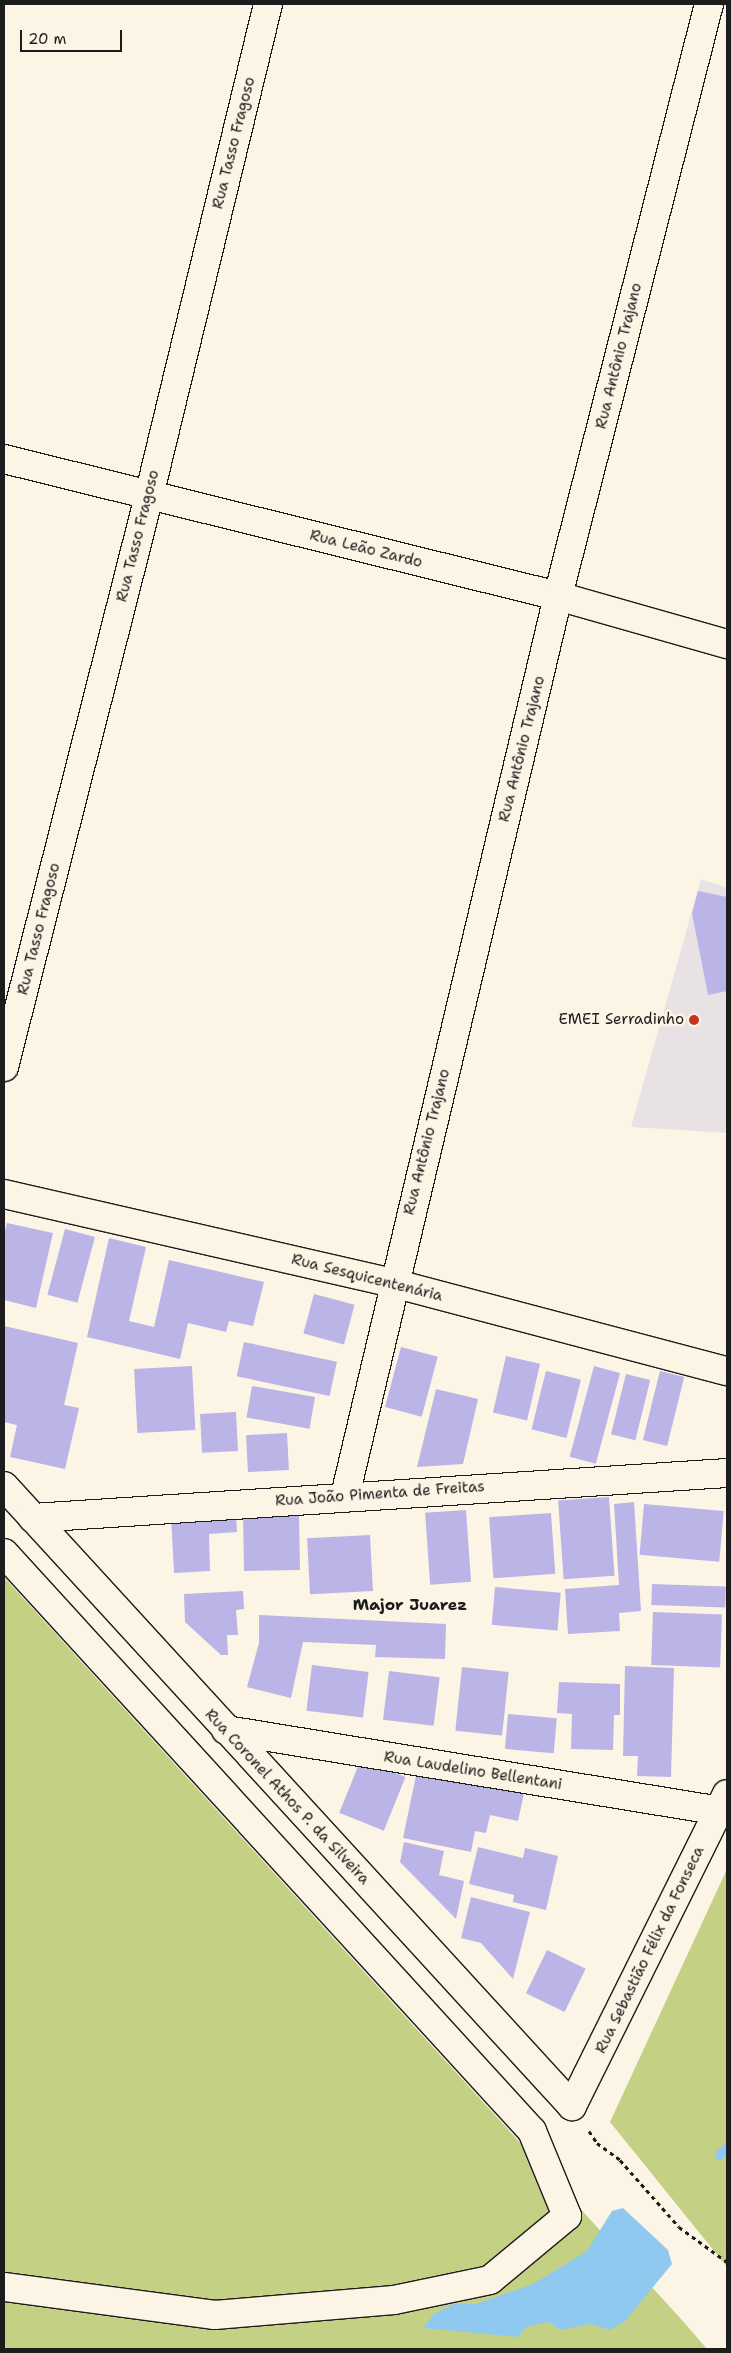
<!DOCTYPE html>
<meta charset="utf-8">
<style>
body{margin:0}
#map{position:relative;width:731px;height:2353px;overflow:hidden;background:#fcf5e5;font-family:"Shantell Sans",sans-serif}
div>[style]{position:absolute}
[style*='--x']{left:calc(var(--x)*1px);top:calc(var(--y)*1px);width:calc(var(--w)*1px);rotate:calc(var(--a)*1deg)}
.built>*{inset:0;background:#e8e2e5}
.green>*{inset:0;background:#c4d185}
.water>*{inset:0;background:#90c9ef}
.stream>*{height:10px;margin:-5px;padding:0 5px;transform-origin:5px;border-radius:5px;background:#90c9ef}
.building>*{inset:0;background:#bbb4e6;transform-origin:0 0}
.path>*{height:3px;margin-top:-1.5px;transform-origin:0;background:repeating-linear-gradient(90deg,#1c1c1c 0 4px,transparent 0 8px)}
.roads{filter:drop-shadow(1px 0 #1c1c1c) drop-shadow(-1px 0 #1c1c1c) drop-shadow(0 1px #1c1c1c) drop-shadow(0 -1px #1c1c1c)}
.minor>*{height:28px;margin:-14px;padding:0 14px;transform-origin:14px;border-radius:14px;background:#fcf5e5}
.dots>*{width:14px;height:14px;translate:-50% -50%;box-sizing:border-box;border:2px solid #fcf5e5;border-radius:50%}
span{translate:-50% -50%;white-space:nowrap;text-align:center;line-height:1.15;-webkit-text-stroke:5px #fcf5e5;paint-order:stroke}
.street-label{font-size:15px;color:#1c1c1c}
.poi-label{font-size:15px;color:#1c1c1c}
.right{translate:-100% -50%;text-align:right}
.neighbourhood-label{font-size:16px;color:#1c1c1c;font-weight:700}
.frame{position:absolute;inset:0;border:5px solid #1c1c1c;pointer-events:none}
.scale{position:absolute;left:20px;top:30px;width:102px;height:22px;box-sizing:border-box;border:2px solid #1c1c1c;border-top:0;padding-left:6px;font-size:15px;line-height:18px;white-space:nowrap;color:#1c1c1c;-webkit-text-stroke:4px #fcf5e5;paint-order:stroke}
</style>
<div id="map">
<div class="built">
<i style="clip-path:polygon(701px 879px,727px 888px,727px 1133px,631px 1127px)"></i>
</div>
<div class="green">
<i style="clip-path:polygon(4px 1577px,681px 2319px,707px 2349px,4px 2349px)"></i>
<i style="clip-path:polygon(727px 1869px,727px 2267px,610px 2122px)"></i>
</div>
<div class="water">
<i style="clip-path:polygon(623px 2208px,668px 2250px,672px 2264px,625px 2321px,610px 2330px,591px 2324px,560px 2330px,548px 2322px,526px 2327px,518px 2337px,423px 2328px,434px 2314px,453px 2304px,476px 2304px,533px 2284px,587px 2251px,612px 2211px)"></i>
</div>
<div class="stream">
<i style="--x:720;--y:2155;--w:10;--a:-45"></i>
</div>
<div class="building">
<i style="clip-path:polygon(698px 891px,727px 897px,727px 991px,708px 995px,692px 913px)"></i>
<i style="clip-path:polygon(7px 1223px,53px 1233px,36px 1308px,4px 1300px,4px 1236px)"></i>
<i style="left:65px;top:1229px;width:31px;height:68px;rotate:15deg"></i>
<i style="clip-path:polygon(109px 1238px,146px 1247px,129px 1321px,154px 1327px,169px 1260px,264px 1282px,253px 1326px,229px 1321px,226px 1332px,188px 1323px,180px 1359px,87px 1337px)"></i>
<i style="left:314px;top:1294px;width:42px;height:41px;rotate:15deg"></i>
<i style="clip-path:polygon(4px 1326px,78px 1343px,64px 1405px,79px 1408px,65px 1469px,10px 1457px,17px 1425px,4px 1422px)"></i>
<i style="left:244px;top:1342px;width:95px;height:35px;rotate:12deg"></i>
<i style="left:401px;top:1347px;width:38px;height:62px;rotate:15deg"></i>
<i style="left:506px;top:1356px;width:35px;height:58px;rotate:13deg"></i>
<i style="left:192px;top:1366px;width:64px;height:58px;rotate:87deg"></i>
<i style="left:594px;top:1366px;width:27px;height:94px;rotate:15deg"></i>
<i style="left:546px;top:1371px;width:36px;height:60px;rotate:14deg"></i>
<i style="left:660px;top:1371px;width:25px;height:71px;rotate:14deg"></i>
<i style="left:626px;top:1374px;width:25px;height:62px;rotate:14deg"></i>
<i style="left:252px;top:1386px;width:64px;height:32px;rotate:10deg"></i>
<i style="clip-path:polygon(436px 1389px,478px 1399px,463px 1464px,417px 1467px)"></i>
<i style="left:236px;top:1412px;width:39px;height:36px;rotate:87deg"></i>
<i style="left:287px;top:1433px;width:37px;height:41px;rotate:87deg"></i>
<i style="left:609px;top:1497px;width:79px;height:51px;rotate:86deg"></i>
<i style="clip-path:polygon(634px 1502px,641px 1611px,619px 1613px,620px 1631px,568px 1634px,565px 1589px,619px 1585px,614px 1504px)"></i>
<i style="left:644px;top:1504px;width:80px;height:51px;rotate:5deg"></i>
<i style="left:466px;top:1510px;width:72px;height:41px;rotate:86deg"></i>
<i style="left:299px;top:1513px;width:57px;height:56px;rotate:89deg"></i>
<i style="left:551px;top:1513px;width:61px;height:62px;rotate:86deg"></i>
<i style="clip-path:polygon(236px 1515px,237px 1532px,209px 1534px,210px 1571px,174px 1573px,171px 1517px)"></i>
<i style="left:370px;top:1535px;width:56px;height:63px;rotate:87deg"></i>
<i style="left:652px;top:1584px;width:74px;height:21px;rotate:2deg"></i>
<i style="left:495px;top:1587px;width:66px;height:38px;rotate:5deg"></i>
<i style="clip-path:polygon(243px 1591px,244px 1609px,236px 1610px,238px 1635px,227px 1635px,228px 1655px,221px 1655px,185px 1622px,184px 1594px)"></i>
<i style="left:653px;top:1612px;width:69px;height:53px;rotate:2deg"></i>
<i style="clip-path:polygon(259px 1615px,446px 1624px,445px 1659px,375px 1657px,376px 1645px,303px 1642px,291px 1698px,247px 1687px,259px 1643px)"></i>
<i style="left:312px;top:1665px;width:57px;height:46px;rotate:7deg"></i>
<i style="clip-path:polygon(625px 1666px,674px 1668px,671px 1777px,637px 1776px,638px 1756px,623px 1756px)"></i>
<i style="left:462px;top:1667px;width:47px;height:64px;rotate:6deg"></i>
<i style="left:389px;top:1671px;width:51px;height:49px;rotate:7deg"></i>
<i style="clip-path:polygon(559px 1682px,620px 1684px,620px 1715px,614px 1715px,613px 1750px,571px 1749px,572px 1714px,557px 1713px)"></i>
<i style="left:508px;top:1714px;width:49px;height:35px;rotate:5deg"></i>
<i style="left:361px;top:1759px;width:48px;height:58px;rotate:22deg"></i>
<i style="clip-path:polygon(418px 1766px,525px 1789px,518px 1821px,490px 1815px,486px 1833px,475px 1831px,471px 1852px,403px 1838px)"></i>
<i style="clip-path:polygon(404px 1842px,444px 1851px,439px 1875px,464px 1881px,456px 1919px,400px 1862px)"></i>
<i style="clip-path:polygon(478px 1847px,523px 1858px,525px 1848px,558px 1856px,546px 1910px,513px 1902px,514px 1895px,469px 1884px)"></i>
<i style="clip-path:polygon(471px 1897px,530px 1912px,513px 1979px,481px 1943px,461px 1938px)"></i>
<i style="left:547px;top:1950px;width:43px;height:48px;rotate:26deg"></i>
</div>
<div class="path">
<i style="--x:589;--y:2131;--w:14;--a:56"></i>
<i style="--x:597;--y:2143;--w:29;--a:36"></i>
<i style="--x:620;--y:2160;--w:89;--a:48.6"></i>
<i style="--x:679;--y:2227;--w:59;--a:36.1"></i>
</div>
<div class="roads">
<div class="minor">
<i style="--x:4;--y:459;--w:571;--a:13.89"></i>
<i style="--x:558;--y:596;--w:176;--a:15.9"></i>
<i style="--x:4;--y:1067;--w:589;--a:-75.75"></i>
<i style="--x:149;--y:496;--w:506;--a:-76.4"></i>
<i style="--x:4;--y:1194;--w:399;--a:12.9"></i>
<i style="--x:393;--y:1283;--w:345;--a:14.8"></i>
<i style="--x:4;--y:1486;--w:841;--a:47.51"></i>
<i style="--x:572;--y:2106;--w:348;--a:-63.6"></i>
<i style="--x:345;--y:1496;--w:925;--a:-76.68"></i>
<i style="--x:558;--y:596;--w:611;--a:-75.69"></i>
<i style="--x:33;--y:1518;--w:695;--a:-3.71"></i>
<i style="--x:4;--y:1553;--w:783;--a:47.59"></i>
<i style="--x:532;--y:2131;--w:92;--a:67.6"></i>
<i style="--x:567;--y:2216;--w:100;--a:140.3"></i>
<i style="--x:490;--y:2280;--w:98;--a:168.2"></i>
<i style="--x:394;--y:2300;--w:180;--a:175.2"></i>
<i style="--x:215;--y:2315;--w:213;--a:-172.4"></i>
<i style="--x:226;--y:1730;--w:500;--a:9.3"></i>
</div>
</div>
<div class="dots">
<i style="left:694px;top:1020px;background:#c8321e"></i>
</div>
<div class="street-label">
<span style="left:234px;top:143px;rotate:-76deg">Rua Tasso Fragoso</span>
<span style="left:619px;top:356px;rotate:-76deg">Rua Antônio Trajano</span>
<span style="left:138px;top:536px;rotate:-76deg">Rua Tasso Fragoso</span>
<span style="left:366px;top:549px;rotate:14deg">Rua Leão Zardo</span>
<span style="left:522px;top:749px;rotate:-76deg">Rua Antônio Trajano</span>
<span style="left:39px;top:929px;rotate:-76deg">Rua Tasso Fragoso</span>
<span style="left:427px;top:1142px;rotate:-76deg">Rua Antônio Trajano</span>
<span style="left:367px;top:1278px;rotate:14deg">Rua Sesquicentenária</span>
<span style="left:380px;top:1494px;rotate:-4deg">Rua João Pimenta de Freitas</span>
<span style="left:473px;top:1771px;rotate:9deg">Rua Laudelino Bellentani</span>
<span style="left:287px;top:1797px;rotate:47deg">Rua Coronel Athos P. da Silveira</span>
<span style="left:650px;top:1950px;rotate:-64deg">Rua Sebastião Félix da Fonseca</span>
</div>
<div class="poi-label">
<span class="right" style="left:684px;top:1020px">EMEI Serradinho</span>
</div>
<div class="neighbourhood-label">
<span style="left:410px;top:1605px">Major Juarez</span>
</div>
<div class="frame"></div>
<div class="scale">20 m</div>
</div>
